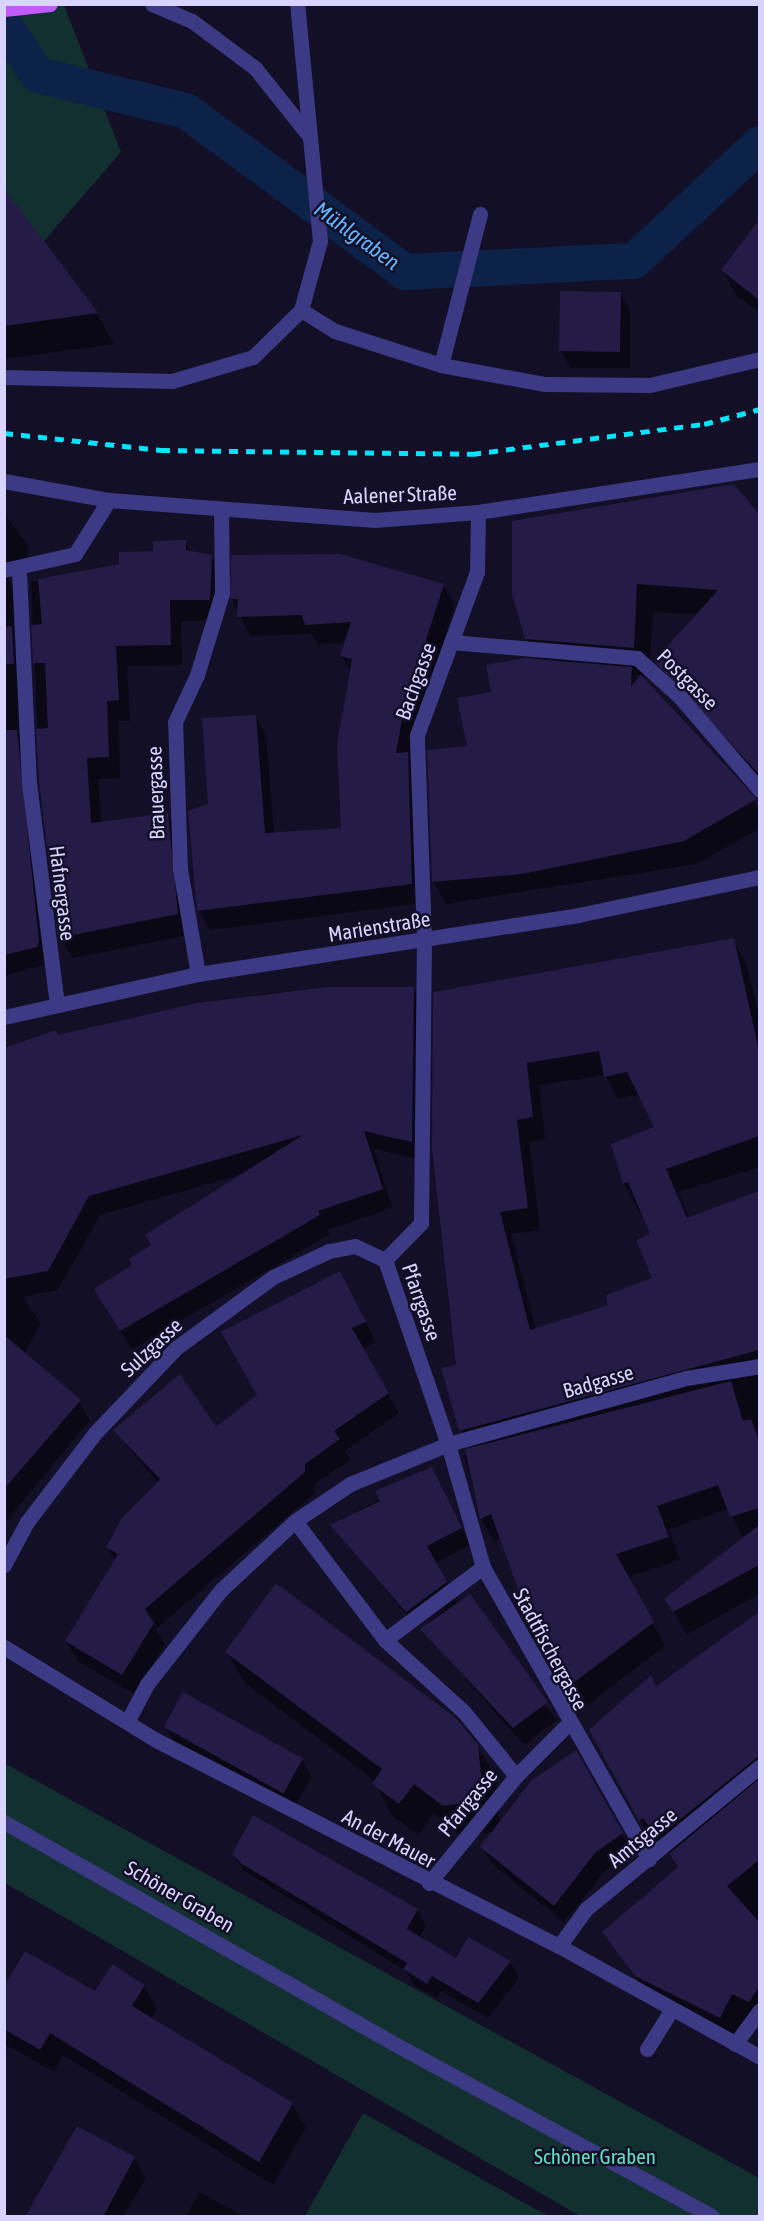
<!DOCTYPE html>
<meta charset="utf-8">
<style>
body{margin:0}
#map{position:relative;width:764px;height:2221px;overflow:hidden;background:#130f26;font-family:"Asap Condensed",sans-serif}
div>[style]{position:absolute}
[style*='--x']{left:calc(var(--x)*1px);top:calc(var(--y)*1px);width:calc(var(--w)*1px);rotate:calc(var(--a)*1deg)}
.green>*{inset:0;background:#12302f}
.shadow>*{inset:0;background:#0007}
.canal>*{height:36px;margin:-18px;padding:0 18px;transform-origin:18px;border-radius:18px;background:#0c2248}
.building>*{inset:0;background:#241b47;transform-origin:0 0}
.minor>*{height:15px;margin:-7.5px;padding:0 7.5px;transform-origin:7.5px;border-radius:7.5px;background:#3d3a85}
.major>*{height:15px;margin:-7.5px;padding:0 7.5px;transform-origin:7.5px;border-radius:7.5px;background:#c25bff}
.rail>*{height:4.5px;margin-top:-2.25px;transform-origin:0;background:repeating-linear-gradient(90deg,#00e5ff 0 9px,transparent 0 17px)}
span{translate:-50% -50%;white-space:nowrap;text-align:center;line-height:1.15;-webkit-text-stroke:5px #130f26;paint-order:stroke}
.street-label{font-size:21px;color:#d9d4ff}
.park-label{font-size:21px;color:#5fe0c0}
.water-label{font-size:22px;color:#62b6ff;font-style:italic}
.frame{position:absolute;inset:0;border:6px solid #d9d4ff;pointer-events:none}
</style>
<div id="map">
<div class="green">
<i style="clip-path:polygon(4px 5px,64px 5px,121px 152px,44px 241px,98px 313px,5px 326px)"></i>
<i style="clip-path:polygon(4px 1763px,759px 2178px,759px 2216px,580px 2216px,5px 1883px)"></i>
<i style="clip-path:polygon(363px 2113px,548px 2216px,305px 2216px)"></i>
</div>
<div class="shadow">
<i style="clip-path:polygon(16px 206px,97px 314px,114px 344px,4px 359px,4px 210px)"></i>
<i style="clip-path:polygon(760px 222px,760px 313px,737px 296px,723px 271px)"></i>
<i style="clip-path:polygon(620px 293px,630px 311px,630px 368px,571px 368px,560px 350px)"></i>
<i style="clip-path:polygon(733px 486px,760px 516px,760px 784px,673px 689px,656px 661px,697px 615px,653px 612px,649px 676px,635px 675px,751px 796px,760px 812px,760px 828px,697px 864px,446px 904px,433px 881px,469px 747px,492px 693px,539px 661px,526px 638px)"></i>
<i style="clip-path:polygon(4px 514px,28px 545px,28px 574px,8px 579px,19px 597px,46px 964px,4px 976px)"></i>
<i style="clip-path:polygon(185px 542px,191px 552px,211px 556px,223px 577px,221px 620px,181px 621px,182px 665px,127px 666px,130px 721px,118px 721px,120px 778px,98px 779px,101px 823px,168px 815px,180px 836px,189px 935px,72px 958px,60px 937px,40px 782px,31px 582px,121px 565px)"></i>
<i style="clip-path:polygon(443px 585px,455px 605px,409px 757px,418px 773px,423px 903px,210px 930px,199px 911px,209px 805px,255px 716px,266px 736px,274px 833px,342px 829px,351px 672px,342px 656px,346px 642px,318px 644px,312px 634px,250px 636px,232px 599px)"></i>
<i style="clip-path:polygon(evenodd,733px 940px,746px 963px,760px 1017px,760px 1167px,678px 1192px,690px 1219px,760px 1193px,760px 1594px,687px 1634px,666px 1599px,744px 1539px,728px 1509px,669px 1529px,680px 1560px,628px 1577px,665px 1646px,578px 1712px,540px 1644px,501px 1538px,494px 1541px,481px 1519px,464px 1455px,471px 1449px,461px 1430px,435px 993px,733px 940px,605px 1075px,618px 1099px,640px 1094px,656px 1128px,613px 1145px,624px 1184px,652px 1235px,655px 1279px,610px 1306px,536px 1330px,511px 1234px,540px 1230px,529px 1142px,545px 1139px,539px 1085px,605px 1075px)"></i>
<i style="clip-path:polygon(413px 989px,424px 1008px,422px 1160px,374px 1149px,392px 1208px,327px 1230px,330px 1234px,132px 1349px,106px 1309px,152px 1246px,243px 1174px,100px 1215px,58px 1290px,23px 1297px,41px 1323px,24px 1354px,79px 1401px,90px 1420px,4px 1524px,4px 1050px,268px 993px)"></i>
<i style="clip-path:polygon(351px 1293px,376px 1342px,362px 1349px,399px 1413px,345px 1451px,350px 1460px,315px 1484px,315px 1493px,156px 1629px,165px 1644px,134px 1694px,78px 1661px,66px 1641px,116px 1561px,107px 1547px,158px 1483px,115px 1431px,215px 1429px,259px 1396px)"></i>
<i style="clip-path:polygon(432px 1469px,470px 1545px,435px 1563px,458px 1606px,557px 1720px,524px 1745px,422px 1629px,453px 1601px,417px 1627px,332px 1526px)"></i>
<i style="clip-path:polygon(760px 1614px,760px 2005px,733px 2040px,650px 1998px,604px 1932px,679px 1868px,657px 1840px,653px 1843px,591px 1730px)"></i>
<i style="clip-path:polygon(227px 1652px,477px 1746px,496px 1778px,500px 1825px,575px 1752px,632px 1851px,605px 1871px,564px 1922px,492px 1864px,482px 1847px,494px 1832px,462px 1836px,433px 1814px,418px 1835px,391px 1815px,375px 1781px,245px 1683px)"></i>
<i style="clip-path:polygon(166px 1727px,302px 1759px,312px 1777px,292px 1810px,176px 1745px)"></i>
<i style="clip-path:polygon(233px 1854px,417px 1910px,426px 1926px,419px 1938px,457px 1960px,510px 1962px,519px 1978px,488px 2018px,441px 1991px,437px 1998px,414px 1985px,406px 1971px,243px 1870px)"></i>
<i style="clip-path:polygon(144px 1986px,157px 2009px,151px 2019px,292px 2104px,306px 2127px,273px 2185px,63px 2055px,54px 2072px,4px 2044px,4px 1990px,96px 1993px)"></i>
<i style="clip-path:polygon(134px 2158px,146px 2178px,123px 2216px,26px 2216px)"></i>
<i style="clip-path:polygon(200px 2192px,244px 2216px,186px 2216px)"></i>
</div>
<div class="canal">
<i style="--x:4;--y:25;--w:60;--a:55.8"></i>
<i style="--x:38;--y:75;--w:152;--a:13.7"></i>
<i style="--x:186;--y:111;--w:272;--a:36.3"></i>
<i style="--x:405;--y:272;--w:229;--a:-2.8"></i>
<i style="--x:634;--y:261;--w:172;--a:-42.9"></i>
</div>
<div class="building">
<i style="clip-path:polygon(4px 189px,44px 241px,98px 313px,4px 326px)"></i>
<i style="clip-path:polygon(759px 220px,759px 300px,721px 270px)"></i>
<i style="left:560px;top:291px;width:61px;height:60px;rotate:1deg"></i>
<i style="clip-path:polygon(734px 484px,759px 514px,759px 774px,654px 661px,718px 590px,637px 584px,634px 648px,525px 639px,512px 594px,512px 521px)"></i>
<i style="clip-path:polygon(186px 540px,186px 550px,212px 555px,210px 600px,170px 600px,171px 645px,116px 646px,119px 700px,107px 701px,109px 757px,87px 758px,91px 823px,168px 813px,178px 914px,58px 938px,39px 782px,36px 729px,48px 728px,45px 663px,33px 663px,31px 625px,42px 624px,38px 579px,119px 564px,119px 552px,153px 551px,153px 541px)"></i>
<i style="clip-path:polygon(340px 554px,444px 584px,404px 708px,396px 753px,408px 752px,412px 884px,197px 911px,188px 811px,208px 804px,202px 718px,256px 715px,265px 833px,341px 828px,337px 744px,352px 659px,340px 656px,351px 622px,305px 625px,302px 615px,237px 617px,238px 599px,230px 599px,231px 555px)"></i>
<i style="clip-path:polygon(12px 626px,14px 664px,4px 664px,4px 627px)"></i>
<i style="clip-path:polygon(524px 658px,632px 667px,631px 686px,641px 675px,757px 799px,684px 841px,522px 874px,432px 882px,427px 750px,467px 746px,457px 698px,491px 692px,486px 665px)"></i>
<i style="clip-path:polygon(4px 730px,17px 730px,39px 941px,37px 947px,4px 955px)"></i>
<i style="clip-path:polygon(evenodd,734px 938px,759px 1051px,759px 1136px,666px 1169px,687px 1218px,759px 1191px,759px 1350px,459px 1431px,441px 1368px,456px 1365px,432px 1149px,433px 992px,734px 938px,599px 1051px,604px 1077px,627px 1072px,654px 1127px,611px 1144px,623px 1184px,628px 1182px,650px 1234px,636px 1240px,652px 1278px,606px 1295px,608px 1305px,530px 1330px,500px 1212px,528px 1208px,517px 1120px,533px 1117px,527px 1063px,599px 1051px)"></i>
<i style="clip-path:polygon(327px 987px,414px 987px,412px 1142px,364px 1131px,383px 1189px,318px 1211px,320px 1215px,120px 1331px,94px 1289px,132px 1265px,129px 1259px,151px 1245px,145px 1235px,303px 1135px,89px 1196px,48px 1271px,4px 1279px,4px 1048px,56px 1030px,58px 1035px,197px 1003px)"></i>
<i style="clip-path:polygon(340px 1271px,366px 1322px,352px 1328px,389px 1393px,334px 1431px,340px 1439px,305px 1464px,305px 1472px,145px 1609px,154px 1623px,122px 1675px,65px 1641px,118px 1554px,106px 1547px,122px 1518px,160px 1479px,113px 1430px,180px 1374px,216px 1427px,257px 1395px,221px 1332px)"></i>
<i style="clip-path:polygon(4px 1335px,81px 1400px,4px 1489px)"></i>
<i style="clip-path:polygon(731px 1381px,743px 1421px,751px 1419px,759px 1440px,759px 1508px,730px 1517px,718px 1485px,657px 1506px,669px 1537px,616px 1554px,654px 1622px,564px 1690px,538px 1645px,491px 1514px,480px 1519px,465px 1449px)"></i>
<i style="clip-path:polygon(432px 1467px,462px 1528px,427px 1546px,447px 1582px,406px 1612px,330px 1525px,380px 1501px,375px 1491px)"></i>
<i style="clip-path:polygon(759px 1525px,759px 1565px,673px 1612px,664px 1599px)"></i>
<i style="clip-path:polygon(276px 1583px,457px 1719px,478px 1745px,484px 1800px,443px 1806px,414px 1784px,399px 1804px,372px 1784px,382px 1769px,225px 1652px)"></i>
<i style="clip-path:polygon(470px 1594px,548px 1702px,513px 1728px,420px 1629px)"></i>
<i style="clip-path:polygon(759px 1612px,759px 1756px,657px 1838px,643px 1818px,639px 1821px,589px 1730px,651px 1675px,656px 1686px)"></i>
<i style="left:183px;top:1692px;width:137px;height:40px;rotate:29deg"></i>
<i style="clip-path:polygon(576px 1750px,623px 1833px,595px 1853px,554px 1906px,480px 1847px,531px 1781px)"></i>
<i style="clip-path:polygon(759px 1779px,759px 1860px,727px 1886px,759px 1922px,759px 1987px,749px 2002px,732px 1994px,720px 2018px,635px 1976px,602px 1932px,678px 1867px,669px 1854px)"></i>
<i style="clip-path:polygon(253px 1815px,418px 1909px,407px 1929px,456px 1958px,468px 1937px,511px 1961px,478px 2003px,432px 1976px,427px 1984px,403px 1969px,407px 1963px,242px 1864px,232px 1854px)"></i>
<i style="clip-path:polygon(25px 1951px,95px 1991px,112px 1964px,145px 1985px,132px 2006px,293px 2103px,259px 2162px,50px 2033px,40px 2050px,4px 2029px,4px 1987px)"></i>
<i style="clip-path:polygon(77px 2126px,135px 2157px,103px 2217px,25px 2217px)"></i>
</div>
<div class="minor">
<i style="--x:152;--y:4;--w:43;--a:23"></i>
<i style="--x:192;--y:21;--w:79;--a:36.7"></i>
<i style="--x:255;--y:68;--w:88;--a:51.4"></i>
<i style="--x:301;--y:310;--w:40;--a:32"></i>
<i style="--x:335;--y:331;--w:111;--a:17.8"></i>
<i style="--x:441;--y:365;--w:106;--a:10.4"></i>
<i style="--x:545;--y:384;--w:105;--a:0.5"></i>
<i style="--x:650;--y:385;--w:113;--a:-13.3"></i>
<i style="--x:441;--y:365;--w:156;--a:-75.5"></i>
<i style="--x:4;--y:377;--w:168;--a:1.4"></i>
<i style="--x:172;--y:381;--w:84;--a:-16.5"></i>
<i style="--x:253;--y:357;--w:67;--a:-44.4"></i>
<i style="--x:301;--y:310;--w:72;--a:-74.6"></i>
<i style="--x:320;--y:241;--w:238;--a:-95.5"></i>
<i style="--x:4;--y:481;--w:107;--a:10.3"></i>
<i style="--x:109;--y:500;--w:267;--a:4.3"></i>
<i style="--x:375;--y:520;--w:103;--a:-4.4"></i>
<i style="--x:478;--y:512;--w:285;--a:-8.7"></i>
<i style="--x:4;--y:570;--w:73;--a:-12.7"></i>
<i style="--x:75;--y:554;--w:64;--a:-57.8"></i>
<i style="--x:19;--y:571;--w:212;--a:87.3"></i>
<i style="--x:29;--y:783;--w:223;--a:82.8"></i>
<i style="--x:451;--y:642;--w:187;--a:4.9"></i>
<i style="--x:637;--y:658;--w:58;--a:42.2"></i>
<i style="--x:680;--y:697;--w:123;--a:49.3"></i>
<i style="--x:198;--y:974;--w:107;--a:-99.7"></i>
<i style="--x:180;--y:869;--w:147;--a:-91.9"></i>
<i style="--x:175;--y:722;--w:52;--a:-64.9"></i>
<i style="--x:197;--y:675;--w:86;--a:-73"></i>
<i style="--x:222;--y:593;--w:84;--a:-90.7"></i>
<i style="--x:4;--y:1017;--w:199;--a:-12.5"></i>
<i style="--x:198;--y:974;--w:385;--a:-8.8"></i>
<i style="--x:578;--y:915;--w:186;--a:-11.8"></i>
<i style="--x:385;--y:1260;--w:52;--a:-45.8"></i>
<i style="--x:421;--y:1223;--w:283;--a:-89.4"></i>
<i style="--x:424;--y:940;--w:205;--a:-92"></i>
<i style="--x:417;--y:735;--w:174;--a:-69.8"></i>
<i style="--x:477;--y:572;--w:60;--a:-89"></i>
<i style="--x:385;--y:1260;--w:194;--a:71.1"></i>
<i style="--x:448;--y:1444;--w:128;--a:74.1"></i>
<i style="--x:483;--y:1567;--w:336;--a:60.4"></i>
<i style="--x:4;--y:1565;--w:49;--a:-61.9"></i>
<i style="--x:27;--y:1522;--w:112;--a:-52.6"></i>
<i style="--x:95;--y:1433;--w:117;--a:-46.4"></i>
<i style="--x:176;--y:1348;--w:120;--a:-36.2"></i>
<i style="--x:273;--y:1277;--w:62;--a:-24.9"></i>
<i style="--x:329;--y:1251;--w:26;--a:-11"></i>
<i style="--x:355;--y:1246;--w:33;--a:25"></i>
<i style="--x:385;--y:1640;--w:122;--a:-36.7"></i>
<i style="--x:4;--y:1647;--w:176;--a:31.5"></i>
<i style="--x:154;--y:1739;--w:455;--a:27.1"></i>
<i style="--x:559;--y:1946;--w:230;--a:28.9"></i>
<i style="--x:127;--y:1722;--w:43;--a:-62.2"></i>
<i style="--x:147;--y:1684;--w:120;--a:-51.8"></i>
<i style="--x:221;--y:1590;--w:101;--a:-43"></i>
<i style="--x:516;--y:1776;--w:82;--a:-129.1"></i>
<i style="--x:464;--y:1712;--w:107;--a:-137.7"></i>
<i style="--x:385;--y:1640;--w:149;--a:-127.1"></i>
<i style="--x:295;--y:1521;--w:66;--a:-33.9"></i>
<i style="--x:350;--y:1484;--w:106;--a:-22.2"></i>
<i style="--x:448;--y:1444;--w:247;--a:-15.5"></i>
<i style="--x:686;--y:1378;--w:75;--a:-9.2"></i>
<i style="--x:4;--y:1822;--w:445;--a:29.6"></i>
<i style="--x:391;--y:2042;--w:365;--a:28.5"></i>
<i style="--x:429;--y:1883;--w:138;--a:-50.9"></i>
<i style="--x:516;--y:1776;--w:74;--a:-45"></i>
<i style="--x:559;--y:1946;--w:46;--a:-53.9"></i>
<i style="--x:586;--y:1909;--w:225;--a:-39.4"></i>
<i style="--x:735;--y:2044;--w:42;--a:-53.7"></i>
<i style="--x:647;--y:2049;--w:47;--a:-58"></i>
</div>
<div class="major">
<i style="--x:4;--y:9;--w:46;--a:-6.2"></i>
</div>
<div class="rail">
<i style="--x:4;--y:433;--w:158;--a:6.2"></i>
<i style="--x:161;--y:450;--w:311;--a:0.7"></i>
<i style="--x:472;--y:454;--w:234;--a:-7.4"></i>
<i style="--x:704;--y:424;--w:58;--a:-15"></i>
</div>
<div class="street-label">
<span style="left:400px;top:494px;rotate:-2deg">Aalener Straße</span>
<span style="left:688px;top:679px;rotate:45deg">Postgasse</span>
<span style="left:415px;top:681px;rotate:-70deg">Bachgasse</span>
<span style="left:155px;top:793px;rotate:-92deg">Brauergasse</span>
<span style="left:63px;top:893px;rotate:83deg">Hafnergasse</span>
<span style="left:379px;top:926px;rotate:-9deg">Marienstraße</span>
<span style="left:422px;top:1302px;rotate:71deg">Pfarrgasse</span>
<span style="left:151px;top:1347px;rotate:-43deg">Sulzgasse</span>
<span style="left:598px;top:1381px;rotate:-16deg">Badgasse</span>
<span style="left:551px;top:1649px;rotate:62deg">Stadtfischergasse</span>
<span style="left:467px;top:1802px;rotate:-51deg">Pfarrgasse</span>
<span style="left:642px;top:1837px;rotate:-39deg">Amtsgasse</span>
<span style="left:389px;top:1838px;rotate:28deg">An der Mauer</span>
<span style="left:180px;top:1896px;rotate:30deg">Schöner Graben</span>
</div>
<div class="park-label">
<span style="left:595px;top:2156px">Schöner Graben</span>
</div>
<div class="water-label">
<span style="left:357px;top:236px;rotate:36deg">Mühlgraben</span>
</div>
<div class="frame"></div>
</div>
